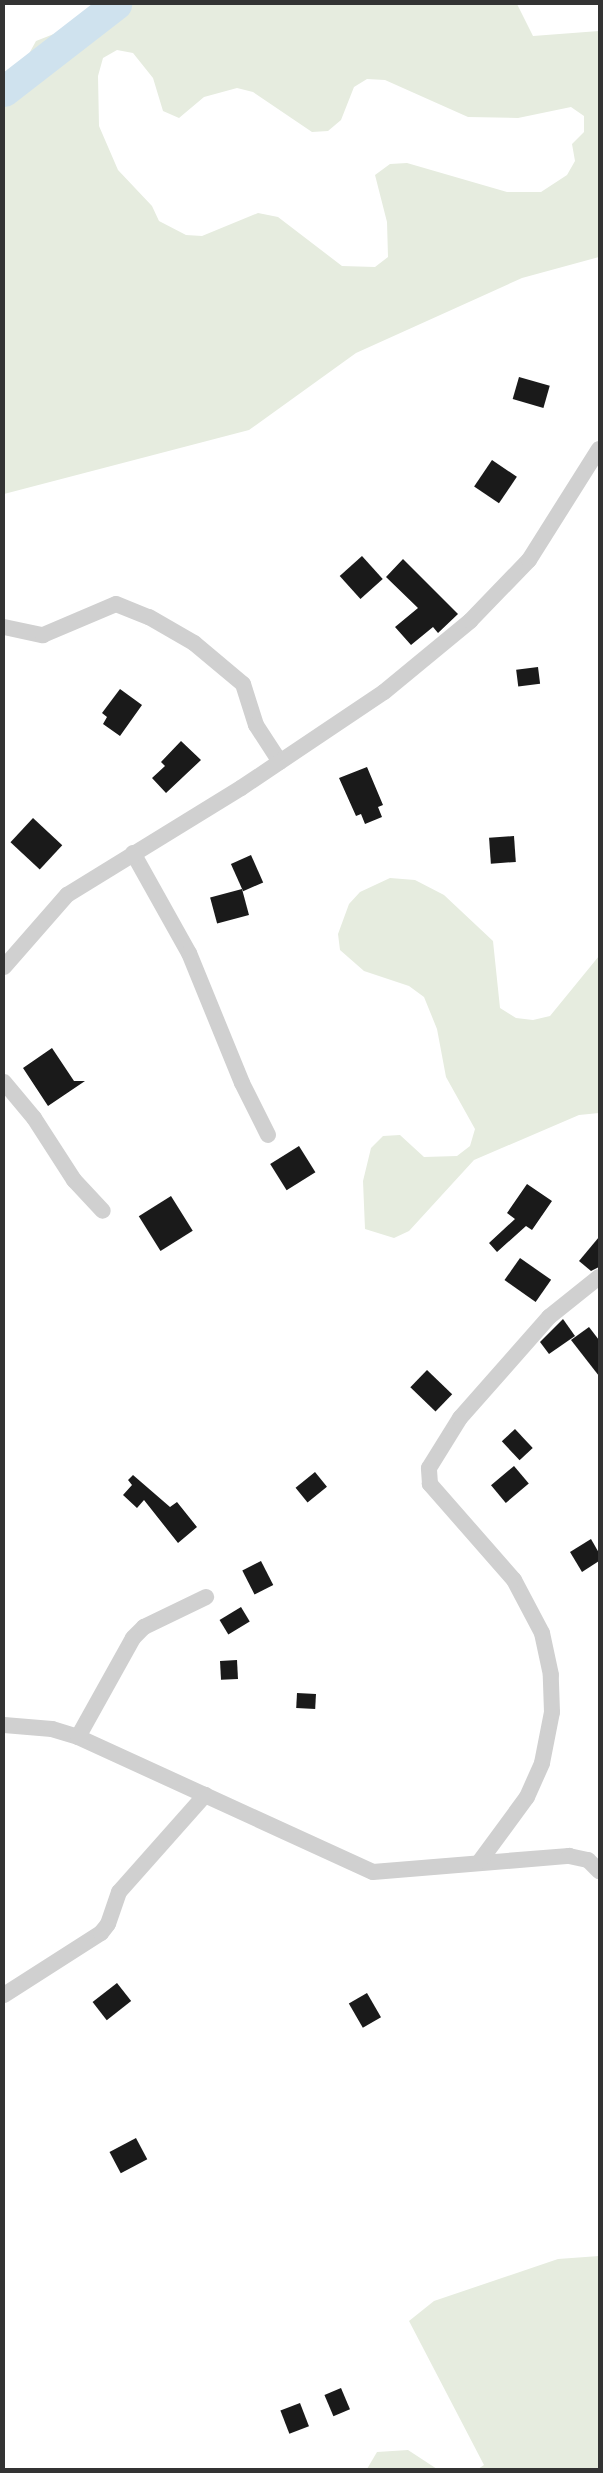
<!DOCTYPE html>
<style>
body{margin:0}
#map{position:relative;width:603px;height:2473px;overflow:hidden;background:#fff;font-family:Cabin,sans-serif}
div>[style]{position:absolute}
[style*='--x']{left:calc(var(--x)*1px);top:calc(var(--y)*1px);width:calc(var(--w)*1px);rotate:calc(var(--a)*1deg)}
.green>*{inset:0;background:#e6ecdf}
.river>*{height:31px;margin:-15.5px;padding:0 15.5px;transform-origin:15.5px;border-radius:15.5px;background:#cfe2ee}
.building>*{inset:0;background:#1a1a1a;transform-origin:0 0}
.street>*{height:16px;margin:-8px;padding:0 8px;transform-origin:8px;border-radius:8px;background:#d0d0d0}
span{translate:-50% -50%;white-space:nowrap;text-align:center;line-height:1.15;-webkit-text-stroke:5px #fff;paint-order:stroke}
.frame{position:absolute;inset:0;border:5px solid #333;pointer-events:none}
</style>
<div id="map">
<div class="green">
<i style="clip-path:polygon(evenodd,130px 4px,517px 4px,533px 36px,599px 31px,599px 257px,522px 278px,356px 353px,249px 430px,4px 494px,4px 99px,36px 41px,130px 4px,117px 50px,133px 53px,153px 78px,163px 111px,179px 118px,204px 97px,237px 88px,253px 92px,312px 132px,328px 131px,341px 120px,354px 87px,367px 79px,385px 80px,468px 117px,518px 118px,571px 107px,584px 116px,584px 132px,572px 144px,575px 161px,567px 175px,541px 192px,507px 192px,407px 163px,390px 164px,375px 175px,387px 222px,388px 257px,375px 267px,342px 266px,278px 217px,258px 213px,202px 236px,186px 235px,159px 221px,152px 206px,118px 170px,99px 126px,98px 76px,103px 58px,117px 50px)"></i>
<i style="clip-path:polygon(390px 878px,415px 880px,444px 895px,493px 941px,500px 1008px,516px 1018px,533px 1020px,550px 1016px,599px 956px,599px 1113px,579px 1115px,474px 1160px,409px 1231px,394px 1238px,365px 1229px,363px 1181px,371px 1148px,383px 1136px,400px 1135px,424px 1157px,457px 1156px,470px 1146px,475px 1129px,446px 1077px,437px 1029px,424px 997px,409px 986px,364px 971px,340px 950px,338px 934px,349px 904px,360px 892px)"></i>
<i style="clip-path:polygon(599px 2256px,599px 2469px,478px 2469px,484px 2465px,409px 2321px,434px 2301px,558px 2259px)"></i>
<i style="clip-path:polygon(408px 2450px,437px 2469px,367px 2469px,377px 2452px)"></i>
</div>
<div class="river">
<i style="--x:4;--y:91;--w:142;--a:-37.8"></i>
</div>
<div class="building">
<i style="left:519px;top:377px;width:32px;height:23px;rotate:16deg"></i>
<i style="left:492px;top:460px;width:30px;height:32px;rotate:34deg"></i>
<i style="left:362px;top:556px;width:31px;height:30px;rotate:48deg"></i>
<i style="clip-path:polygon(403px 559px,458px 614px,438px 633px,433px 627px,411px 645px,395px 627px,418px 608px,386px 577px)"></i>
<i style="left:538px;top:667px;width:17px;height:22px;rotate:83deg"></i>
<i style="clip-path:polygon(120px 689px,142px 705px,120px 736px,103px 724px,107px 717px,102px 713px)"></i>
<i style="clip-path:polygon(181px 741px,201px 760px,166px 793px,152px 778px,165px 766px,161px 762px)"></i>
<i style="clip-path:polygon(367px 767px,383px 805px,378px 807px,382px 817px,365px 824px,361px 814px,356px 816px,339px 778px)"></i>
<i style="left:33px;top:818px;width:40px;height:33px;rotate:43deg"></i>
<i style="left:514px;top:836px;width:26px;height:25px;rotate:86deg"></i>
<i style="left:251px;top:855px;width:30px;height:22px;rotate:66deg"></i>
<i style="left:242px;top:889px;width:27px;height:33px;rotate:75deg"></i>
<i style="clip-path:polygon(52px 1048px,74px 1081px,85px 1081px,48px 1106px,23px 1068px)"></i>
<i style="left:299px;top:1146px;width:31px;height:34px;rotate:58deg"></i>
<i style="clip-path:polygon(527px 1184px,552px 1201px,532px 1230px,526px 1226px,497px 1252px,489px 1243px,515px 1219px,507px 1213px)"></i>
<i style="left:171px;top:1196px;width:41px;height:38px;rotate:58deg"></i>
<i style="clip-path:polygon(599px 1237px,599px 1267px,591px 1271px,579px 1261px)"></i>
<i style="left:520px;top:1258px;width:38px;height:27px;rotate:35deg"></i>
<i style="clip-path:polygon(563px 1319px,575px 1336px,549px 1354px,540px 1342px)"></i>
<i style="clip-path:polygon(589px 1327px,599px 1340px,599px 1376px,571px 1340px)"></i>
<i style="left:427px;top:1370px;width:35px;height:24px;rotate:44deg"></i>
<i style="left:515px;top:1429px;width:26px;height:18px;rotate:47deg"></i>
<i style="left:514px;top:1466px;width:23px;height:30px;rotate:50deg"></i>
<i style="left:315px;top:1472px;width:19px;height:25px;rotate:51deg"></i>
<i style="clip-path:polygon(133px 1475px,170px 1507px,177px 1502px,197px 1527px,178px 1543px,144px 1500px,137px 1508px,123px 1495px,132px 1485px,128px 1480px)"></i>
<i style="clip-path:polygon(591px 1539px,599px 1553px,599px 1561px,582px 1572px,570px 1552px)"></i>
<i style="left:261px;top:1561px;width:27px;height:21px;rotate:63deg"></i>
<i style="left:241px;top:1607px;width:17px;height:25px;rotate:59deg"></i>
<i style="left:237px;top:1660px;width:19px;height:17px;rotate:87deg"></i>
<i style="left:297px;top:1693px;width:19px;height:15px;rotate:3deg"></i>
<i style="left:117px;top:1983px;width:23px;height:31px;rotate:52deg"></i>
<i style="left:367px;top:1993px;width:28px;height:21px;rotate:60deg"></i>
<i style="left:136px;top:2138px;width:24px;height:30px;rotate:62deg"></i>
<i style="left:341px;top:2388px;width:23px;height:18px;rotate:67deg"></i>
<i style="left:300px;top:2403px;width:25px;height:21px;rotate:69deg"></i>
</div>
<div class="street">
<i style="--x:4;--y:627;--w:40;--a:12"></i>
<i style="--x:43;--y:635;--w:79;--a:-23"></i>
<i style="--x:116;--y:604;--w:35;--a:22"></i>
<i style="--x:149;--y:617;--w:52;--a:30"></i>
<i style="--x:194;--y:643;--w:64;--a:39.9"></i>
<i style="--x:243;--y:684;--w:43;--a:72.4"></i>
<i style="--x:256;--y:725;--w:44;--a:57"></i>
<i style="--x:133;--y:853;--w:115;--a:60.8"></i>
<i style="--x:189;--y:953;--w:140;--a:67.8"></i>
<i style="--x:242;--y:1083;--w:58;--a:63.4"></i>
<i style="--x:4;--y:967;--w:96;--a:-48.8"></i>
<i style="--x:67;--y:895;--w:204;--a:-31.6"></i>
<i style="--x:241;--y:788;--w:172;--a:-33.9"></i>
<i style="--x:384;--y:692;--w:112;--a:-39.5"></i>
<i style="--x:470;--y:621;--w:85;--a:-46"></i>
<i style="--x:529;--y:560;--w:131;--a:-57.8"></i>
<i style="--x:4;--y:1082;--w:47;--a:50.2"></i>
<i style="--x:34;--y:1118;--w:74;--a:57.2"></i>
<i style="--x:74;--y:1180;--w:42;--a:46.9"></i>
<i style="--x:4;--y:1725;--w:48;--a:4.8"></i>
<i style="--x:52;--y:1729;--w:27;--a:17"></i>
<i style="--x:78;--y:1737;--w:324;--a:24.6"></i>
<i style="--x:373;--y:1872;--w:197;--a:-4.7"></i>
<i style="--x:569;--y:1856;--w:19;--a:12"></i>
<i style="--x:588;--y:1860;--w:16;--a:45"></i>
<i style="--x:78;--y:1737;--w:113;--a:-60.9"></i>
<i style="--x:133;--y:1638;--w:16;--a:-45"></i>
<i style="--x:144;--y:1627;--w:69;--a:-25.8"></i>
<i style="--x:480;--y:1861;--w:79;--a:-53.7"></i>
<i style="--x:527;--y:1797;--w:37;--a:-66"></i>
<i style="--x:542;--y:1763;--w:52;--a:-78.9"></i>
<i style="--x:552;--y:1712;--w:37;--a:-92"></i>
<i style="--x:551;--y:1675;--w:43;--a:-102.1"></i>
<i style="--x:542;--y:1633;--w:60;--a:-117.8"></i>
<i style="--x:514;--y:1580;--w:128;--a:-131.2"></i>
<i style="--x:430;--y:1484;--w:16;--a:-94"></i>
<i style="--x:429;--y:1468;--w:59;--a:-58.2"></i>
<i style="--x:460;--y:1418;--w:135;--a:-48.6"></i>
<i style="--x:549;--y:1317;--w:64;--a:-38.7"></i>
<i style="--x:4;--y:1995;--w:115;--a:-32.6"></i>
<i style="--x:101;--y:1933;--w:11;--a:-52"></i>
<i style="--x:108;--y:1924;--w:34;--a:-71"></i>
<i style="--x:119;--y:1892;--w:130;--a:-48.4"></i>
</div>
<div class="frame"></div>
</div>
